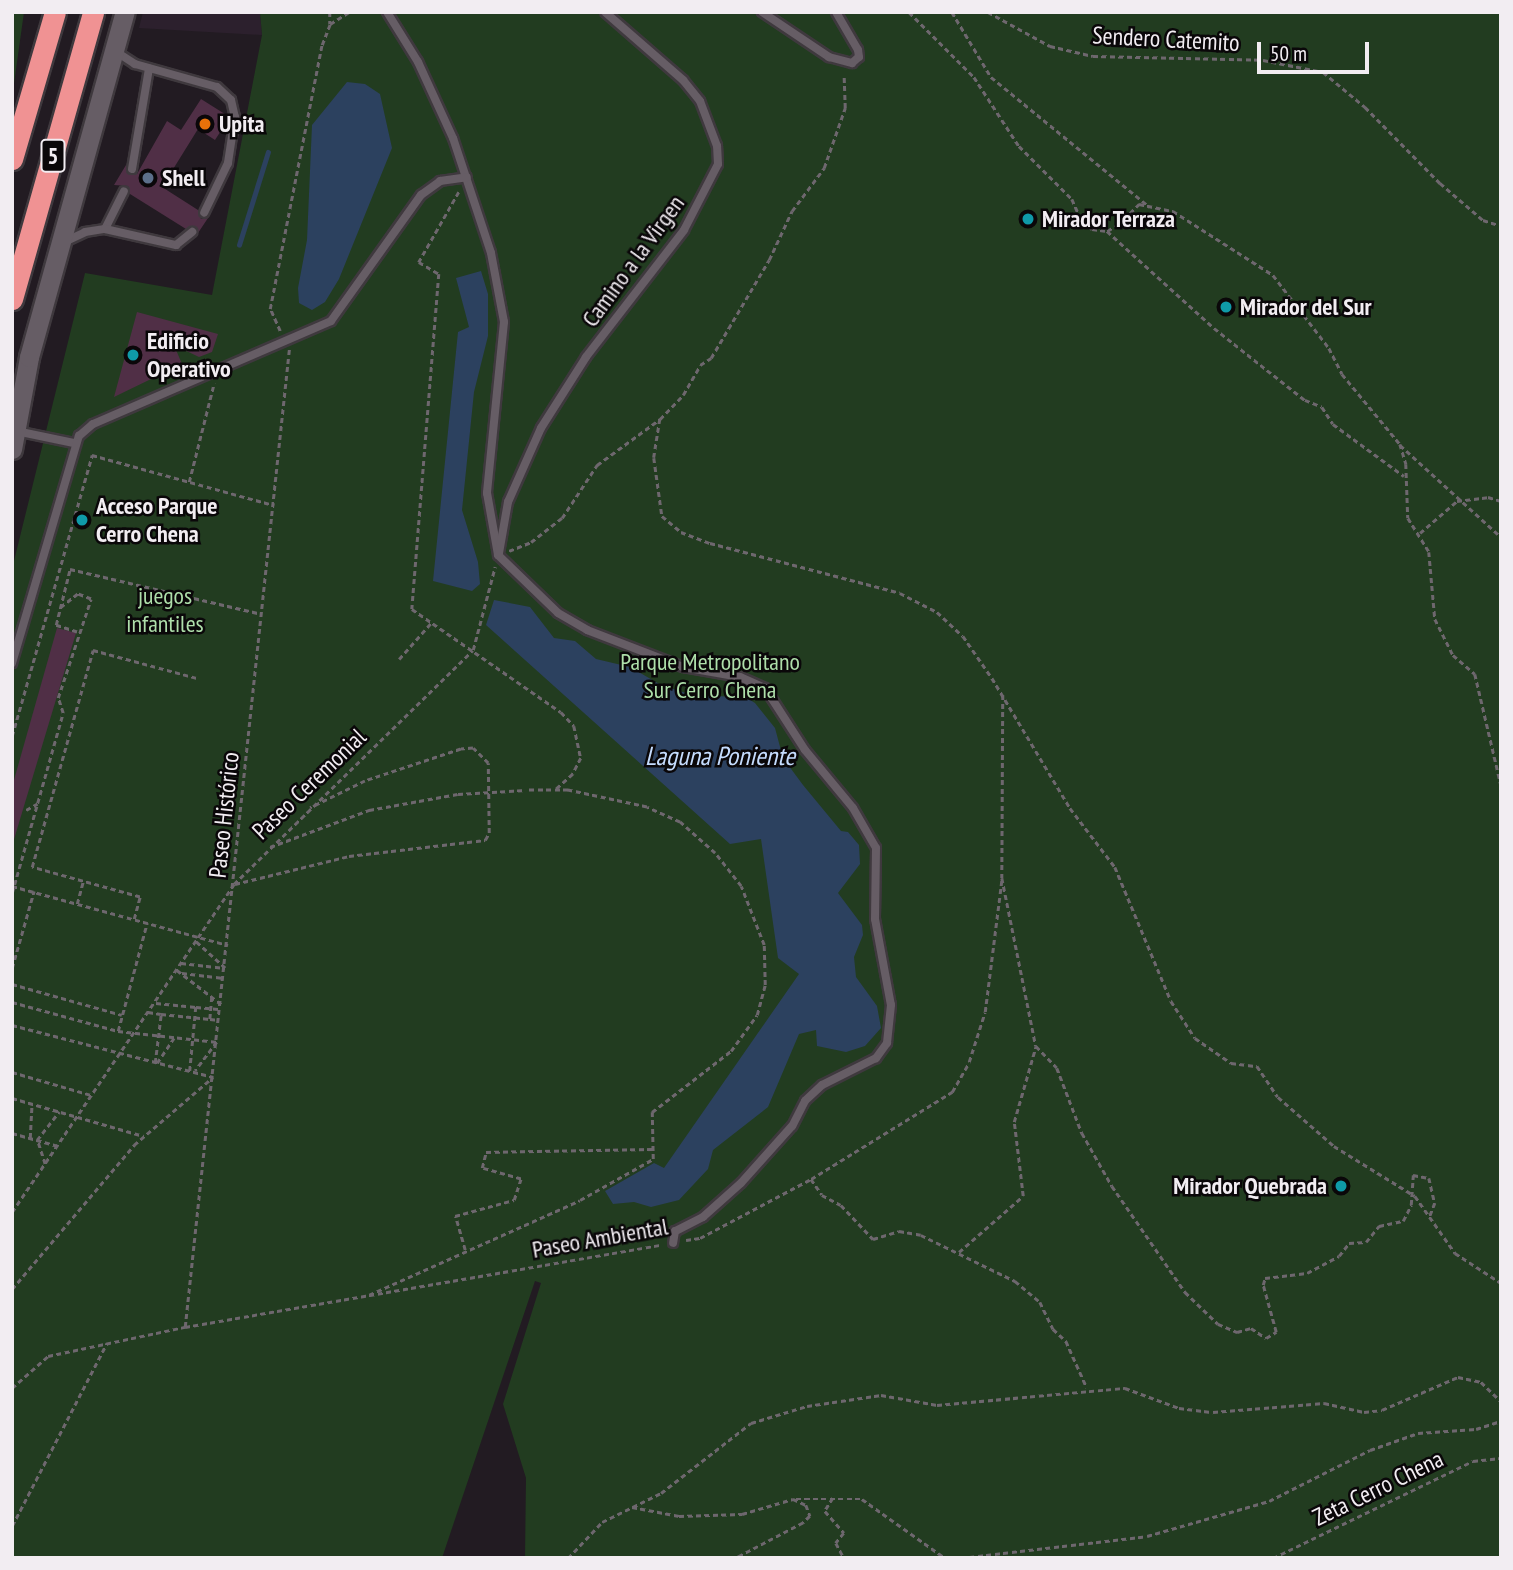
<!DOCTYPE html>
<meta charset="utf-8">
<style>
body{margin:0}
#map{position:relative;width:1513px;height:1570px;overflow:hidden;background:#221b22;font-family:"PT Sans Narrow",sans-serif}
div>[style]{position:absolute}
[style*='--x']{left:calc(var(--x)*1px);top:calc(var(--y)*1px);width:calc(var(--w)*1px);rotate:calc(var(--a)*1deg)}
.industrial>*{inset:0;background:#2c202d}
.green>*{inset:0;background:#223c20}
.water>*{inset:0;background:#2c415f}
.stream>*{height:4.5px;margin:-2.25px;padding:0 2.25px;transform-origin:2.25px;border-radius:2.25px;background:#2c415f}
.building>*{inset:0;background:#502f46}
.path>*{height:2.5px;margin-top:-1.25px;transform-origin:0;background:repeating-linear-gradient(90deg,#6e676e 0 5px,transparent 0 8.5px)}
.roads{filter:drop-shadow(2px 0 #3f393e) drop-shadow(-2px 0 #3f393e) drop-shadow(0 2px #3f393e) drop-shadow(0 -2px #3f393e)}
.service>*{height:8px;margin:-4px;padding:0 4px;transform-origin:4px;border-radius:4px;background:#665d65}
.secondary>*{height:19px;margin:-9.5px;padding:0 9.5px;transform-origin:9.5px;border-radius:9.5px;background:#665d65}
.motorway>*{height:21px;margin:-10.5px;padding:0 10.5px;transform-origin:10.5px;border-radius:10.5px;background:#f09293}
.path-bridge>*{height:2.5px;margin-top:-1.25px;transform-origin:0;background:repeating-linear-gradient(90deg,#6e676e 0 5px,transparent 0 8.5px)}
.dots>*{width:19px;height:19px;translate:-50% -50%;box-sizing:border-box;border:4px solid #0a0709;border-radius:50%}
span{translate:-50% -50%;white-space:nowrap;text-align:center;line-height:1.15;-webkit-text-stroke:5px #0a0709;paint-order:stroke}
.shield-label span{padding:2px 5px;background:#0a0709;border:2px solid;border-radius:5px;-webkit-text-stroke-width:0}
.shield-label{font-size:23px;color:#f2edf2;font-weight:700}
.street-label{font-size:24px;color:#f2edf2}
.poi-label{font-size:24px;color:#f2edf2;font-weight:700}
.left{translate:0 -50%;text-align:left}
.right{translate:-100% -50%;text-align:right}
.park-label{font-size:24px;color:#aedfaa}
.water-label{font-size:26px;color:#c5dcfe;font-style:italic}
.frame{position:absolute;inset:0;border:14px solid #f2edf2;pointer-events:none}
.scale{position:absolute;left:1257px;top:42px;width:112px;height:32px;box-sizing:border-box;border:4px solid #f2edf2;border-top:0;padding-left:9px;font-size:21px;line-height:24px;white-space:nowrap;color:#f2edf2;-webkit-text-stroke:5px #0a0709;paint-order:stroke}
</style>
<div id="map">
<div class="industrial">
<i style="clip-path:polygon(143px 12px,260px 12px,262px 35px,139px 28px)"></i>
</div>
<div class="green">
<i style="clip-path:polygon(12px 12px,24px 12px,12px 98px)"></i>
<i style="clip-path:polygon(260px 12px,1501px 12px,1501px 1558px,525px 1558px,526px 1478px,503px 1404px,541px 1283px,535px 1281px,442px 1558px,12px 1558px,12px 569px,85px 273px,212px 295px,262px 35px)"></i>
</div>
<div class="water">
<i style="clip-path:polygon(347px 82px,365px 84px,380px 94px,392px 148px,339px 279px,325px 302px,312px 310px,299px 303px,298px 288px,307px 240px,312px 125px)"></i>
<i style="clip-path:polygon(481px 271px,488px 294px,488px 336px,474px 392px,462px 510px,478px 562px,480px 584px,472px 591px,433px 581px,458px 332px,469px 327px,456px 278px)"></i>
<i style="clip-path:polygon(494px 600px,530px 607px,554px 638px,575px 641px,596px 659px,630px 667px,661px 685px,689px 694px,747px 698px,755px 703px,775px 728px,783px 758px,803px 785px,841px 831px,848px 832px,859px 845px,860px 864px,838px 893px,862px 925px,863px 935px,854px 957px,856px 977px,877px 1006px,881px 1028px,865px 1046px,846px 1052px,817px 1046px,816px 1030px,799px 1034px,768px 1107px,713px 1150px,708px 1169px,679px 1200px,651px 1207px,634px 1202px,613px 1204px,605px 1191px,654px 1163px,664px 1168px,799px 974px,778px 958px,761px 839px,730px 844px,486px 625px)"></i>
</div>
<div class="stream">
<i style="--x:239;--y:245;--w:97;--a:-72.7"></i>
</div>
<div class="building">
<i style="clip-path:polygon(201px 99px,228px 116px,228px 120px,215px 140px,198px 129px,162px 187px,198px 210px,201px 219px,208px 218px,198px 233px,195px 226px,186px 229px,130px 194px,128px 186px,114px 185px,126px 165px,128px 174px,137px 174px,167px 121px,181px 130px)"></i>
<i style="clip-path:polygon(137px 312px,218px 334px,212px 352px,199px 357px,174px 345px,182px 364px,114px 397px)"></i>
<i style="clip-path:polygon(57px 628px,76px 633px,12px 846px,12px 787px)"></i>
</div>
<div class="path">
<i style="--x:330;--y:12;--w:12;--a:90"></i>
<i style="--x:909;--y:12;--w:92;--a:45"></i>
<i style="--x:974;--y:77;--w:82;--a:56.9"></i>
<i style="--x:1019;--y:146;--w:75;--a:45"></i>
<i style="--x:1072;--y:199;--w:24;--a:66"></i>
<i style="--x:1082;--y:221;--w:13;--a:39"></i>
<i style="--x:1092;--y:229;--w:15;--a:8"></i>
<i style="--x:1107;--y:231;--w:13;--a:-29"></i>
<i style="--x:1118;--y:225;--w:30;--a:-45"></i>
<i style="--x:1139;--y:204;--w:35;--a:12"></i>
<i style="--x:1173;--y:211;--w:119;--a:32.6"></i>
<i style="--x:1273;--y:275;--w:92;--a:52.5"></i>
<i style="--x:1329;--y:348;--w:29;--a:63"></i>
<i style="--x:1342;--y:374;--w:91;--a:50.4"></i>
<i style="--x:1400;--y:444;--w:21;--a:73"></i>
<i style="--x:1406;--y:464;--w:54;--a:87.9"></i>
<i style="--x:1408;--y:518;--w:40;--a:58"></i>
<i style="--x:1429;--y:552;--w:67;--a:84.9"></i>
<i style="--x:1435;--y:619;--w:40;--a:63.4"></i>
<i style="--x:1453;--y:655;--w:29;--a:41"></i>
<i style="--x:1475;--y:674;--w:114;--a:76.8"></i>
<i style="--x:952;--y:12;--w:76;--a:59"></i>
<i style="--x:991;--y:77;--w:205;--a:39.3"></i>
<i style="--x:988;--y:12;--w:71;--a:28.7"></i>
<i style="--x:1050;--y:46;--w:44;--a:13.1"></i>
<i style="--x:1093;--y:56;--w:170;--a:1.3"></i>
<i style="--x:1263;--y:60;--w:61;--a:11.3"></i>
<i style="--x:1323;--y:72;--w:55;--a:39.8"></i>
<i style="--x:1365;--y:107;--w:107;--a:45.4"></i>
<i style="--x:1440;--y:183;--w:57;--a:40.7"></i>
<i style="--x:1483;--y:220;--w:19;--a:18"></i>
<i style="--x:459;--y:192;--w:81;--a:119.7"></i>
<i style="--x:419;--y:262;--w:23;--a:31"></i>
<i style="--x:439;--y:274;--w:336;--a:94.6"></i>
<i style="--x:412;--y:609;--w:181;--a:34.7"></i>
<i style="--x:561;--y:712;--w:19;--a:47"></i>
<i style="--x:574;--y:726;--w:33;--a:78"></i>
<i style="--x:581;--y:758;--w:18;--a:117"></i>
<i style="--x:573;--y:774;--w:24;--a:138"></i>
<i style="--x:1107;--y:231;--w:144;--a:42.2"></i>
<i style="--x:1214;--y:328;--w:116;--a:38.4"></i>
<i style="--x:1305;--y:400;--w:18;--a:22"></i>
<i style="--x:1322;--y:407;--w:20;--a:57"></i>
<i style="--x:1333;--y:424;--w:88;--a:36.2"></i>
<i style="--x:280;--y:331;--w:24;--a:-114"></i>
<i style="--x:270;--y:309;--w:269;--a:-78.9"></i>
<i style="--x:322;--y:45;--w:22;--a:-69"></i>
<i style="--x:330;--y:24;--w:22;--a:-32"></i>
<i style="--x:660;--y:419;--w:39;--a:99"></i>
<i style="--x:654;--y:458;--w:59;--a:82.1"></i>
<i style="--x:662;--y:516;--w:25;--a:40"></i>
<i style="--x:681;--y:532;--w:31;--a:21"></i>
<i style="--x:710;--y:543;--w:196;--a:14.7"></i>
<i style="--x:900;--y:593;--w:42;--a:27.2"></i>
<i style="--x:937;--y:612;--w:35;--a:43"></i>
<i style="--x:963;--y:636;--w:51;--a:55.4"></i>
<i style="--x:992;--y:678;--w:152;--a:59"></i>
<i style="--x:1070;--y:808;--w:74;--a:52.7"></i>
<i style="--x:1115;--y:867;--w:145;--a:67.3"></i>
<i style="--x:1171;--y:1001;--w:44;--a:57"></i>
<i style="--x:1195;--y:1038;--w:44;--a:34.8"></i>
<i style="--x:1231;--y:1063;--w:26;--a:7"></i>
<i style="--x:1257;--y:1066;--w:37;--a:56"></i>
<i style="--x:1278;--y:1097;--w:74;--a:41.2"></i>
<i style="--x:1334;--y:1146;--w:95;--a:31.7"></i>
<i style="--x:1415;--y:1196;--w:70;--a:54.9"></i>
<i style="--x:1455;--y:1253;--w:55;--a:33.1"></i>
<i style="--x:1400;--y:445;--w:137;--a:42.3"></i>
<i style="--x:189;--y:482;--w:102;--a:-75.8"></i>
<i style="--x:1420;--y:533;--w:49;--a:-40.9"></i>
<i style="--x:1457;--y:501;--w:31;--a:-7"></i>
<i style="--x:1488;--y:497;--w:14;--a:17"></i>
<i style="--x:509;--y:551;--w:24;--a:-22"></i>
<i style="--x:531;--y:542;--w:39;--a:-38"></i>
<i style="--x:562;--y:518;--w:64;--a:-56.6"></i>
<i style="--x:597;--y:465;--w:78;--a:-36.1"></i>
<i style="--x:660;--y:419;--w:33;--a:-46"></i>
<i style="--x:683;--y:395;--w:34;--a:-60"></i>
<i style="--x:700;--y:365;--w:13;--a:-32"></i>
<i style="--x:711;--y:358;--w:114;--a:-59.4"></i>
<i style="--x:769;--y:260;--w:54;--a:-64.9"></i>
<i style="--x:792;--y:211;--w:54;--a:-53.3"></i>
<i style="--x:824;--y:168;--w:64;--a:-70.7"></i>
<i style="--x:845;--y:108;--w:34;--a:-92"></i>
<i style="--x:77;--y:632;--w:22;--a:-162"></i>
<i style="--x:56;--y:625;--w:58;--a:-76"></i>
<i style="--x:70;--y:569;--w:197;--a:13.2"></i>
<i style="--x:399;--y:659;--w:50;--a:-48.3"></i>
<i style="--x:1003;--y:695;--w:183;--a:90.3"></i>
<i style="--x:1002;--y:878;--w:171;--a:78.6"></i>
<i style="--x:1036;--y:1046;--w:30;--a:46"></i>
<i style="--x:1057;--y:1068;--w:70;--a:69"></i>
<i style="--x:1082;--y:1133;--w:61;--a:60.5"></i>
<i style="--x:1112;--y:1186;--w:129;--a:55.4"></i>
<i style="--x:1185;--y:1292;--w:46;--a:44.1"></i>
<i style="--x:1218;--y:1324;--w:21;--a:23"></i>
<i style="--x:1237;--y:1332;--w:15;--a:-16"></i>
<i style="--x:1251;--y:1328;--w:18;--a:34"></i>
<i style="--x:1266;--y:1338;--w:12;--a:-31"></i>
<i style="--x:1276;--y:1332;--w:49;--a:-105.5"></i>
<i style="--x:1263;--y:1285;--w:7;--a:-74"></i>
<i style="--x:1265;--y:1278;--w:42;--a:-6.8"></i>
<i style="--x:1307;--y:1273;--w:36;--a:-28"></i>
<i style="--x:1339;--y:1256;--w:16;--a:-52"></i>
<i style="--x:1349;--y:1243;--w:17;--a:-3"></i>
<i style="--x:1366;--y:1242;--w:21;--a:-51"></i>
<i style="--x:1379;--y:1226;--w:25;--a:-12"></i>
<i style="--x:1403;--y:1221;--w:18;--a:-63"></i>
<i style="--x:1411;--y:1205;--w:30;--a:-86"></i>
<i style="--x:1413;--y:1175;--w:16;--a:11"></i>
<i style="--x:1429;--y:1178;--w:26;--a:77"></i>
<i style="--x:1435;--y:1203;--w:14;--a:111"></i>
<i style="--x:12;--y:736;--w:292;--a:-74.1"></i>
<i style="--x:92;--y:455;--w:189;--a:15.4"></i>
<i style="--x:26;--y:810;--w:13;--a:-29"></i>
<i style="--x:270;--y:847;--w:106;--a:-20.5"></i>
<i style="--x:369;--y:810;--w:90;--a:-10.2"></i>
<i style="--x:235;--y:884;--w:117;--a:-13.8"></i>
<i style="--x:349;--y:856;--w:137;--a:-6.7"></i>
<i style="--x:485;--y:840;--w:8;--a:-60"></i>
<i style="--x:489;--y:833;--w:70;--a:-90.8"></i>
<i style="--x:488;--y:763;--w:21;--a:-135"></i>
<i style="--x:473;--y:748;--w:12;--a:175"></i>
<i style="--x:461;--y:749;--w:101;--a:161.6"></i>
<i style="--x:365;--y:781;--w:61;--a:153.9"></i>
<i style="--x:12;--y:886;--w:224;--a:15.3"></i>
<i style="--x:12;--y:893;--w:187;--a:-74.2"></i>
<i style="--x:63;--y:713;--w:16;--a:-108"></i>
<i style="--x:58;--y:698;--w:104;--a:-71.6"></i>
<i style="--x:91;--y:599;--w:14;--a:-159"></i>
<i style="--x:78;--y:594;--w:23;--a:142"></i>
<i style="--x:77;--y:904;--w:23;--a:-75"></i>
<i style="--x:134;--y:919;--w:23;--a:-75"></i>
<i style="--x:140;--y:897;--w:112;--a:-164.5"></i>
<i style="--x:32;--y:867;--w:225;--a:-74.3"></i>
<i style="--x:93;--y:650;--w:108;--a:15.1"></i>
<i style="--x:181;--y:963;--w:44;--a:6.5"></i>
<i style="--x:225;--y:968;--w:39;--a:-138"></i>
<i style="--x:12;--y:968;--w:80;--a:-74.1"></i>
<i style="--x:177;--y:970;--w:56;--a:37.7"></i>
<i style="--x:182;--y:973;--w:42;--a:6.8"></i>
<i style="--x:12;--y:984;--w:114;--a:15.7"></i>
<i style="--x:212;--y:997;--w:22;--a:95"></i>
<i style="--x:210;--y:1019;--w:9;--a:6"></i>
<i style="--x:12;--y:1002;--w:110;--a:15.3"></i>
<i style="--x:118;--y:1031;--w:112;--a:-75"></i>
<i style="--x:156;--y:1003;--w:40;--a:5.7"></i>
<i style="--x:196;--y:1007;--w:64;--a:95.4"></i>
<i style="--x:196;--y:1007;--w:25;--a:5"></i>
<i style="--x:148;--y:1012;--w:13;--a:9"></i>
<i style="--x:12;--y:1025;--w:208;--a:14.5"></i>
<i style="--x:118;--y:1031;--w:100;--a:6.3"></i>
<i style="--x:217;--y:1042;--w:36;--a:127"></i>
<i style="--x:155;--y:1063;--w:49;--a:-83"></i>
<i style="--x:161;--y:1014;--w:49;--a:5.8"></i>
<i style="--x:157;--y:1063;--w:30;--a:-56"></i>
<i style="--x:12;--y:1072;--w:82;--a:16.2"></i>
<i style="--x:12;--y:1098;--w:137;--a:16.1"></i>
<i style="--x:12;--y:1133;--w:48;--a:15.8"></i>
<i style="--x:30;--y:1138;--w:34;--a:-87"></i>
<i style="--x:45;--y:1164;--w:25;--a:-108"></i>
<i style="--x:37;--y:1140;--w:36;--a:-52"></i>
<i style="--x:811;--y:1179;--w:19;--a:55"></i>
<i style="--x:822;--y:1195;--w:21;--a:28"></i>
<i style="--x:841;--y:1205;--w:47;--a:46.7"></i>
<i style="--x:873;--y:1239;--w:27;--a:-17"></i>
<i style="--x:899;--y:1231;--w:22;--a:10"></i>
<i style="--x:921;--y:1235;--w:105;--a:26.1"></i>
<i style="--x:1015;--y:1281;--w:33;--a:40"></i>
<i style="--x:1040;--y:1302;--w:30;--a:64"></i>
<i style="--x:1053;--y:1329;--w:18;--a:43"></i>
<i style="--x:1066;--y:1341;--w:51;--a:65.9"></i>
<i style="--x:12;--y:1212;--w:396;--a:-55.9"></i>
<i style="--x:234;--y:884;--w:334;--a:-44.4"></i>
<i style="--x:473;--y:650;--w:86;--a:-75.2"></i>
<i style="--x:686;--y:1240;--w:14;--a:-8"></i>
<i style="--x:700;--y:1238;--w:126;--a:-28"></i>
<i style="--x:811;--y:1179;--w:166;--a:-31.7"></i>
<i style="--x:952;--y:1092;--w:34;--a:-60"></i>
<i style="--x:969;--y:1062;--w:52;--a:-72.3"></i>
<i style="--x:985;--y:1012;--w:135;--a:-82.8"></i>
<i style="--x:465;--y:1250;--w:35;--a:-106"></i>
<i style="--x:455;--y:1216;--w:61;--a:-15.2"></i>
<i style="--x:514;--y:1200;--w:22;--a:-72"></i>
<i style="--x:521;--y:1179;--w:41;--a:-164.2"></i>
<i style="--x:482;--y:1168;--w:16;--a:-76"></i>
<i style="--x:486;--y:1152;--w:167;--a:-1"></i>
<i style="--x:959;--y:1252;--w:85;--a:-41.2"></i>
<i style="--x:1023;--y:1196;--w:75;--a:-96.9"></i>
<i style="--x:1014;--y:1122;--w:79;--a:-73.9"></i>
<i style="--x:12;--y:1289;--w:189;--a:-49.7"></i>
<i style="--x:134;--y:1145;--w:104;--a:-40.7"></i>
<i style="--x:369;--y:1295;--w:231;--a:-24.2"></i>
<i style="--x:580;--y:1200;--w:84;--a:-29.3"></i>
<i style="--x:653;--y:1159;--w:47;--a:-91.2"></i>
<i style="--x:652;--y:1112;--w:100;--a:-37.7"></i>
<i style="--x:731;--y:1051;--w:44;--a:-54.2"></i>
<i style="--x:757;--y:1015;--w:31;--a:-75"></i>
<i style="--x:765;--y:985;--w:40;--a:-91.4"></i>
<i style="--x:764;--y:945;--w:63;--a:-111.3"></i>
<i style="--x:741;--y:886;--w:42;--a:-128.2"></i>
<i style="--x:715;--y:853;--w:47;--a:-138.5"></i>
<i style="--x:680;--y:822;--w:36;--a:-156"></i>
<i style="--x:647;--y:807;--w:81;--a:-167.9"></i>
<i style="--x:568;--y:790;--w:42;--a:180"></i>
<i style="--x:185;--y:1327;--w:983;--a:-83.92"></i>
<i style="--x:12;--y:1388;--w:48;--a:-41.6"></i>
<i style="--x:48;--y:1356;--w:140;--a:-12"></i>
<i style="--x:185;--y:1327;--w:484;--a:-9.8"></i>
<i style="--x:833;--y:1498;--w:15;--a:122"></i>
<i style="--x:825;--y:1511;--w:29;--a:49"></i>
<i style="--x:844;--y:1533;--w:13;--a:129"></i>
<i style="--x:836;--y:1543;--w:17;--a:62"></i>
<i style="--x:796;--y:1499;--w:66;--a:0"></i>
<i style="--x:862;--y:1499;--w:102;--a:35.4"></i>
<i style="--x:632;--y:1507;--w:48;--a:10.8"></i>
<i style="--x:679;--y:1516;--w:63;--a:-1.8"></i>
<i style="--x:742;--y:1514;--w:53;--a:-16.4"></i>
<i style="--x:793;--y:1499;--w:14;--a:25"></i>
<i style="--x:806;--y:1505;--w:12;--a:70"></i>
<i style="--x:810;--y:1516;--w:10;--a:135"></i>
<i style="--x:803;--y:1523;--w:76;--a:152.4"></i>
<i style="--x:12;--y:1526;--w:206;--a:-62.6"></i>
<i style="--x:568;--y:1558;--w:50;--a:-46.6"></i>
<i style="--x:602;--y:1522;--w:66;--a:-26.2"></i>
<i style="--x:661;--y:1493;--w:114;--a:-37.9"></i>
<i style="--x:751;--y:1423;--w:59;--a:-16.9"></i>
<i style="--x:807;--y:1406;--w:75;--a:-8.5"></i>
<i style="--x:881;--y:1395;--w:57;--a:10.1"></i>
<i style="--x:937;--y:1405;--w:189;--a:-5.2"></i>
<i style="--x:1125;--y:1388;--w:58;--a:20.3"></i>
<i style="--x:1179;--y:1408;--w:34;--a:7"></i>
<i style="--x:1213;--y:1412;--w:111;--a:-4.6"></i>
<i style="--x:1324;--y:1403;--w:41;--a:12.7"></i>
<i style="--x:1364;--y:1412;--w:18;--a:-6"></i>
<i style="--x:1382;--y:1410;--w:83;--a:-23.5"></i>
<i style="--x:1458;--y:1377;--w:24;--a:12"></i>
<i style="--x:1481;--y:1382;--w:28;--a:44"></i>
<i style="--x:961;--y:1558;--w:187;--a:-6.7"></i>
<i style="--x:1147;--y:1536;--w:127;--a:-16"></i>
<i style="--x:1269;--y:1501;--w:113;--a:-26.8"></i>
<i style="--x:1370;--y:1450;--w:51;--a:-19.5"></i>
<i style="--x:1418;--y:1433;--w:58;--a:-3.9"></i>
<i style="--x:1476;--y:1429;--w:26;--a:-18"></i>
<i style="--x:1273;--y:1558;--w:222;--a:-25.9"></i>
<i style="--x:1473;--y:1461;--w:28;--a:-6"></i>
</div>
<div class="roads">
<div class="service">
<i style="--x:387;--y:12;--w:59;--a:58.2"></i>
<i style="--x:418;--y:62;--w:84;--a:65.3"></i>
<i style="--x:453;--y:138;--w:121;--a:71.7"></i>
<i style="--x:491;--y:253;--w:70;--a:79.3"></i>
<i style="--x:504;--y:322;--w:172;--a:95.7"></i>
<i style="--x:487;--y:493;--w:63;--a:79.9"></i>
<i style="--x:498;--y:555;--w:83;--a:44"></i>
<i style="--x:558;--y:613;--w:34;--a:30"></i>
<i style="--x:587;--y:630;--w:103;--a:21.1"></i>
<i style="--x:683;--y:667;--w:58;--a:10"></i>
<i style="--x:740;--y:677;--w:27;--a:24"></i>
<i style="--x:765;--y:688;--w:74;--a:57.2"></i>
<i style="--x:805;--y:750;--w:75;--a:50.4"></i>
<i style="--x:853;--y:808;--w:46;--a:60.1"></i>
<i style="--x:876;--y:848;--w:71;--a:90.8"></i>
<i style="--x:875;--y:919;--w:87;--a:79.5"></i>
<i style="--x:891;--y:1005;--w:38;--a:96"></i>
<i style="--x:887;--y:1043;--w:19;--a:126"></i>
<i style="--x:876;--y:1058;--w:60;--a:153.4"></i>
<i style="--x:822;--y:1085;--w:23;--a:137"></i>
<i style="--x:805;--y:1101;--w:28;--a:117"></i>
<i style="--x:792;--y:1126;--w:76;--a:131.8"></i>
<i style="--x:741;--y:1183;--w:51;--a:138.2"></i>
<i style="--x:703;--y:1217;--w:31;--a:153"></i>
<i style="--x:675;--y:1231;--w:12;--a:99"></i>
<i style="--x:762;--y:12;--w:81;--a:33.9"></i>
<i style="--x:829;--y:57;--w:24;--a:15"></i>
<i style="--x:852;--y:63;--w:9;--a:-41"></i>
<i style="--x:859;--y:57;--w:7;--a:-98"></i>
<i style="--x:858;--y:50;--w:44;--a:-120.1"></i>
<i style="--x:115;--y:51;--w:24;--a:33"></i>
<i style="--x:135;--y:64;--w:85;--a:15.7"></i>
<i style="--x:217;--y:87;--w:19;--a:43"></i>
<i style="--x:231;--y:100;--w:17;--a:77"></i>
<i style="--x:235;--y:117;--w:47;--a:98.7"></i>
<i style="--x:228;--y:163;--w:55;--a:115.6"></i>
<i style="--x:132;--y:169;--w:102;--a:-80.4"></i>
<i style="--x:105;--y:229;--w:42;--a:-63.4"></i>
<i style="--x:64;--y:242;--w:23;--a:-25"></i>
<i style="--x:85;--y:232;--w:20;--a:-9"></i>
<i style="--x:105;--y:229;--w:73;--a:12.7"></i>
<i style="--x:176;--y:245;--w:21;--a:-39"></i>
<i style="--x:16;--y:431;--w:59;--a:11.7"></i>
<i style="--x:499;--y:553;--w:52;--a:-80"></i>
<i style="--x:508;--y:502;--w:81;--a:-66"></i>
<i style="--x:541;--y:428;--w:84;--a:-57.6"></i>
<i style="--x:586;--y:357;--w:160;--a:-52.3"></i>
<i style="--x:684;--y:230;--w:74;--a:-62.7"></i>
<i style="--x:718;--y:164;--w:18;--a:-93"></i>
<i style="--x:717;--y:146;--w:48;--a:-110.7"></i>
<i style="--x:700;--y:101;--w:27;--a:-129"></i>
<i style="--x:683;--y:80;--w:103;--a:-138.9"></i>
<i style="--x:12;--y:663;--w:237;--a:-73.6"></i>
<i style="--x:79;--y:436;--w:18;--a:-41"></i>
<i style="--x:93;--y:424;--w:259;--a:-23.4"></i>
<i style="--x:331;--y:321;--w:155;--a:-54.5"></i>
<i style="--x:421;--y:195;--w:24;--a:-36"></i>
<i style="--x:440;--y:181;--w:27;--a:-8"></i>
</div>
<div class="secondary">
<i style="--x:12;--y:449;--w:94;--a:-79.5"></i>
<i style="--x:29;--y:357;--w:358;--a:-74.5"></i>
</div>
<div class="motorway">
<i style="--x:12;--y:159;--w:153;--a:-73.7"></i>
<i style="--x:12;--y:299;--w:298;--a:-74.2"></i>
</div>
</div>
<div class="path-bridge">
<i style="--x:458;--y:794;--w:68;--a:-3.4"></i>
</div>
<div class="dots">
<i style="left:205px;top:124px;background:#e8710a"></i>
<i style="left:148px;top:178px;background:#5c6f8a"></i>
<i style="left:1028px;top:219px;background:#0f9aa8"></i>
<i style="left:1226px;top:307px;background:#0f9aa8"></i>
<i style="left:133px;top:355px;background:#0f9aa8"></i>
<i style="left:82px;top:520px;background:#0f9aa8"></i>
<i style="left:1341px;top:1186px;background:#0f9aa8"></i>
</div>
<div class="shield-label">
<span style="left:53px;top:156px">5</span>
</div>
<div class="street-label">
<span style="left:1166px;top:39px;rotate:3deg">Sendero Catemito</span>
<span style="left:633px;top:261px;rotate:-54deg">Camino a la Virgen</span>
<span style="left:309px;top:784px;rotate:-44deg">Paseo Ceremonial</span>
<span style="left:224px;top:815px;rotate:-84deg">Paseo Histórico</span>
<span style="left:600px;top:1238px;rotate:-10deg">Paseo Ambiental</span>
<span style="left:1378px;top:1488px;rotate:-26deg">Zeta Cerro Chena</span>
</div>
<div class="poi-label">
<span class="left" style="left:219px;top:124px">Upita</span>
<span class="left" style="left:162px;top:178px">Shell</span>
<span class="left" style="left:1042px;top:219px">Mirador Terraza</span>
<span class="left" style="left:1240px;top:307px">Mirador del Sur</span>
<span class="left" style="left:147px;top:355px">Edificio<br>Operativo</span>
<span class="left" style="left:96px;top:520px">Acceso Parque<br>Cerro Chena</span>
<span class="right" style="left:1327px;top:1186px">Mirador Quebrada</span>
</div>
<div class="park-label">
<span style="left:165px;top:610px">juegos<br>infantiles</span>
<span style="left:710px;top:676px">Parque Metropolitano<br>Sur Cerro Chena</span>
</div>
<div class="water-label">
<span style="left:720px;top:756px">Laguna Poniente</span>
</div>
<div class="frame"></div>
<div class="scale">50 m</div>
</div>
